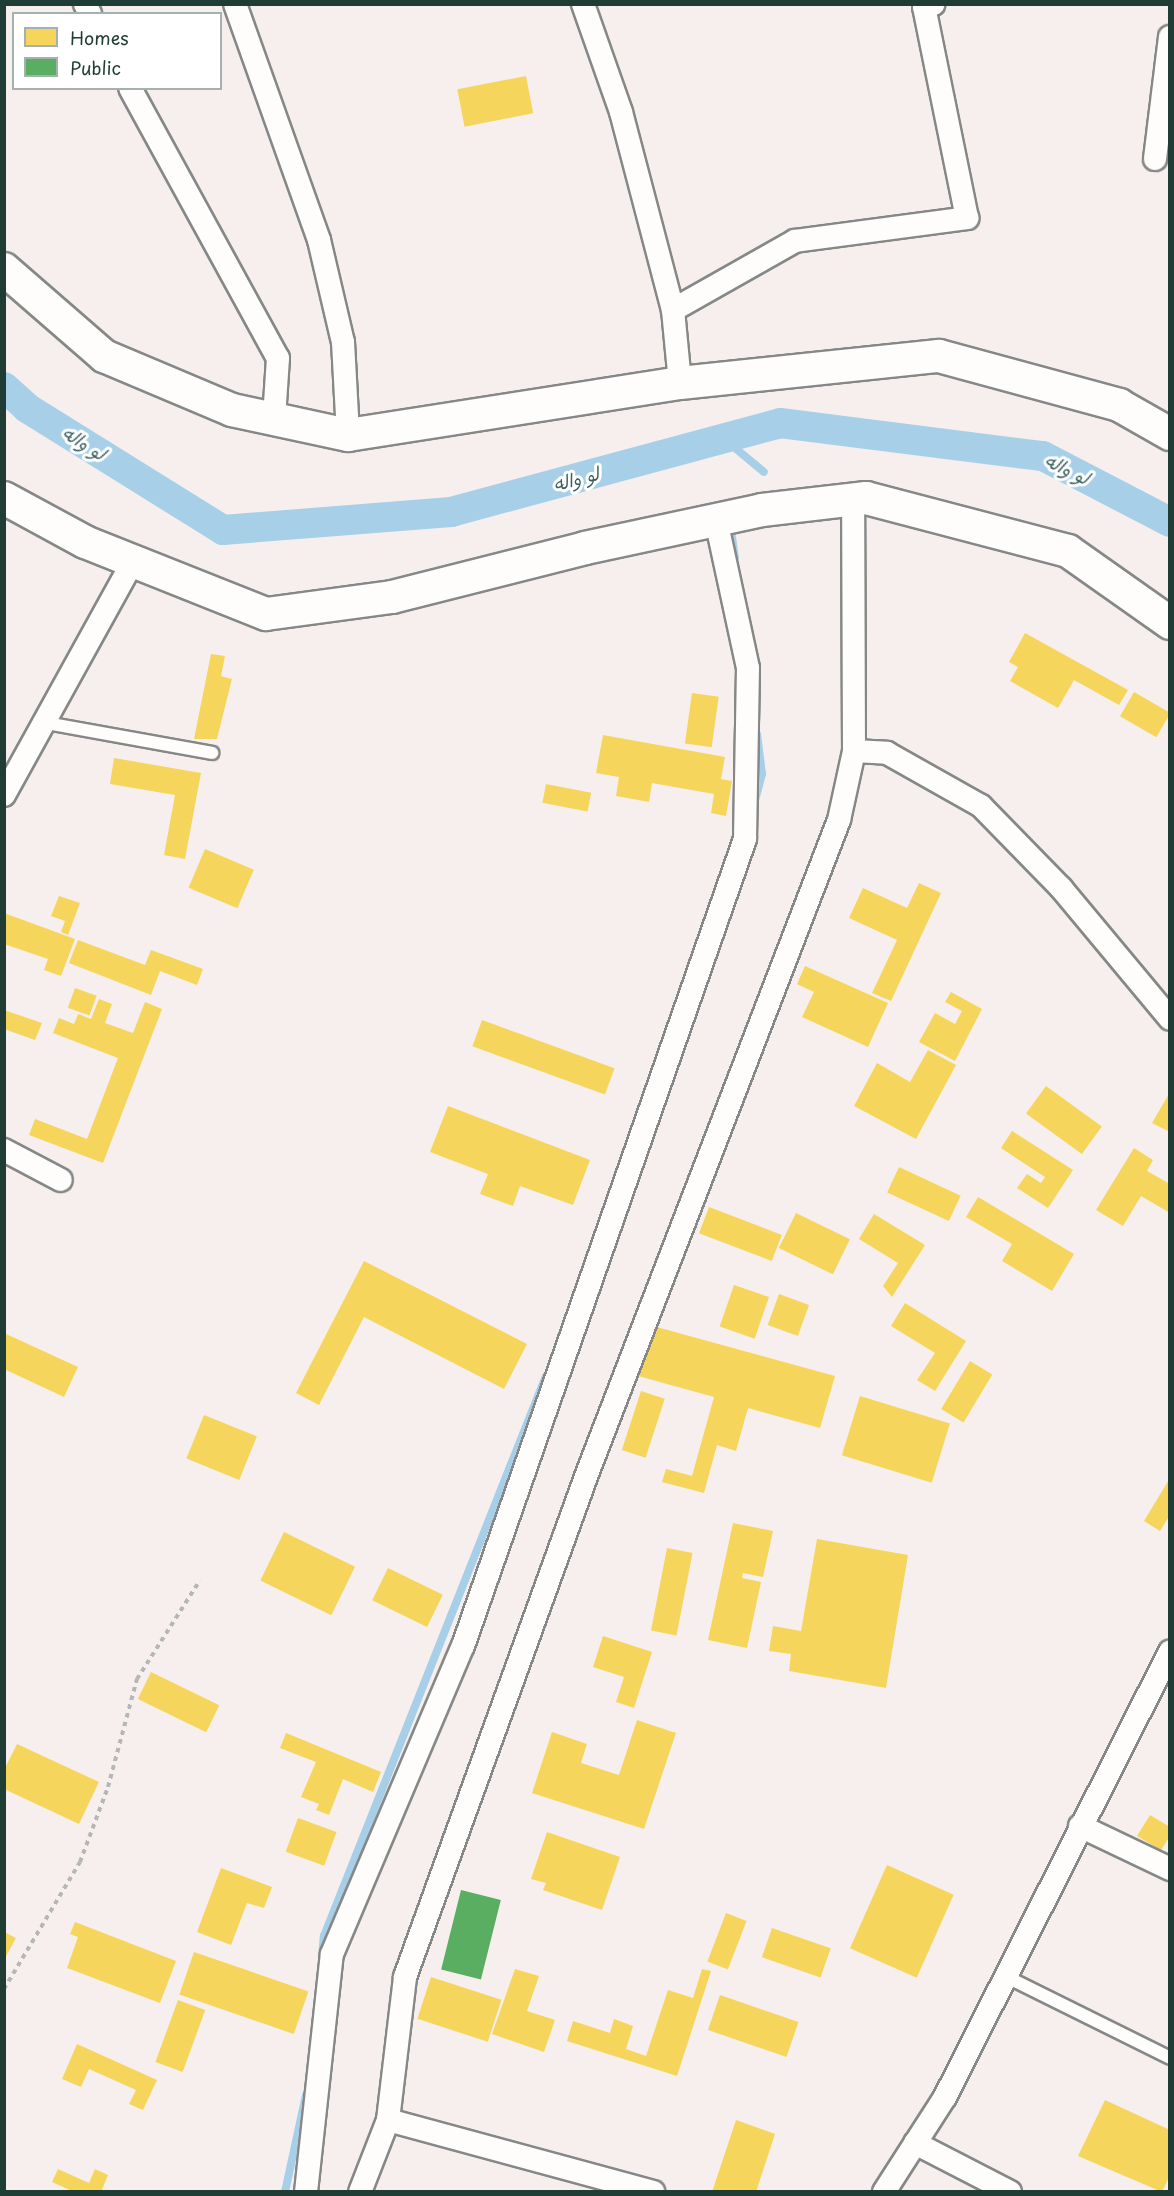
<!DOCTYPE html>
<meta charset="utf-8">
<style>
body{margin:0}
#map{position:relative;width:1174px;height:2196px;overflow:hidden;background:#f6efee;font-family:"Playpen Sans","Playpen Sans Arabic",sans-serif}
div>[style]{position:absolute}
[style*='--x']{left:calc(var(--x)*1px);top:calc(var(--y)*1px);width:calc(var(--w)*1px);rotate:calc(var(--a)*1deg)}
.homes>*{inset:0;background:#f6d55c;transform-origin:0 0}
.public>*{inset:0;background:#5aae61;transform-origin:0 0}
.stream>*{height:8px;margin:-4px;padding:0 4px;transform-origin:4px;border-radius:4px;background:#a7d0e8}
.canal>*{height:30px;margin:-15px;padding:0 15px;transform-origin:15px;border-radius:15px;background:#a7d0e8}
.path>*{height:4px;margin-top:-2px;transform-origin:0;background:repeating-linear-gradient(90deg,#b5b7b6 0 4.5px,transparent 0 9px)}
.roads{filter:drop-shadow(2px 0 #858886) drop-shadow(-2px 0 #858886) drop-shadow(0 2px #858886) drop-shadow(0 -2px #858886)}
.lane>*{height:12px;margin:-6px;padding:0 6px;transform-origin:6px;border-radius:6px;background:#fefdfc}
.street>*{height:22px;margin:-11px;padding:0 11px;transform-origin:11px;border-radius:11px;background:#fefdfc}
.secondary>*{height:32px;margin:-16px;padding:0 16px;transform-origin:16px;border-radius:16px;background:#fefdfc}
span{translate:-50% -50%;white-space:nowrap;text-align:center;line-height:1.15;-webkit-text-stroke:6px #fff;paint-order:stroke}
.water-label{font-size:18px;color:#385e60;font-style:italic}
.frame{position:absolute;inset:0;border:6px solid #1f3d34;pointer-events:none}
.legend{position:absolute;left:12px;top:12px;width:210px;height:78px;box-sizing:border-box;background:#fff;border:2px solid #a5b1ae;margin:0;padding:8px 10px;list-style:none;font-size:18px;color:#1f3d34}
.legend li{display:flex;align-items:center;gap:12px;height:30px}
.legend b{width:30px;border:2px solid #a5b1ae}
</style>
<div id="map">
<div class="homes">
<i style="left:526px;top:76px;width:38px;height:70px;rotate:79deg"></i>
<i style="clip-path:polygon(1025px 633px,1128px 690px,1119px 705px,1074px 680px,1058px 708px,1010px 681px,1018px 667px,1009px 662px)"></i>
<i style="clip-path:polygon(211px 654px,225px 656px,221px 676px,232px 679px,217px 739px,194px 739px)"></i>
<i style="left:1134px;top:692px;width:42px;height:28px;rotate:30deg"></i>
<i style="left:692px;top:693px;width:27px;height:51px;rotate:8deg"></i>
<i style="clip-path:polygon(603px 735px,725px 757px,721px 779px,732px 781px,726px 816px,711px 813px,714px 794px,652px 783px,649px 802px,616px 796px,619px 777px,596px 773px)"></i>
<i style="clip-path:polygon(114px 758px,201px 773px,185px 859px,164px 855px,175px 795px,110px 784px)"></i>
<i style="left:546px;top:784px;width:46px;height:19px;rotate:11deg"></i>
<i style="left:205px;top:849px;width:53px;height:42px;rotate:23deg"></i>
<i style="clip-path:polygon(919px 883px,941px 893px,891px 1001px,872px 993px,897px 940px,849px 918px,863px 888px,907px 908px)"></i>
<i style="clip-path:polygon(59px 896px,80px 903px,68px 935px,61px 932px,65px 921px,51px 916px)"></i>
<i style="clip-path:polygon(4px 913px,75px 939px,61px 976px,44px 970px,48px 959px,4px 944px)"></i>
<i style="clip-path:polygon(78px 940px,145px 965px,151px 950px,203px 969px,197px 985px,160px 971px,151px 995px,69px 963px)"></i>
<i style="clip-path:polygon(805px 966px,888px 1003px,868px 1047px,802px 1017px,814px 992px,797px 984px)"></i>
<i style="left:75px;top:988px;width:23px;height:21px;rotate:20deg"></i>
<i style="clip-path:polygon(951px 992px,982px 1009px,955px 1061px,919px 1042px,935px 1013px,955px 1024px,962px 1011px,945px 1002px)"></i>
<i style="clip-path:polygon(99px 999px,112px 1004px,105px 1023px,133px 1033px,145px 1002px,162px 1009px,103px 1163px,29px 1135px,35px 1119px,87px 1139px,118px 1058px,53px 1033px,59px 1018px,74px 1024px,78px 1014px,91px 1019px)"></i>
<i style="clip-path:polygon(4px 1010px,42px 1023px,35px 1040px,4px 1029px)"></i>
<i style="left:482px;top:1020px;width:141px;height:28px;rotate:20deg"></i>
<i style="clip-path:polygon(928px 1050px,956px 1065px,916px 1139px,854px 1106px,877px 1063px,910px 1082px)"></i>
<i style="left:1046px;top:1086px;width:69px;height:34px;rotate:36deg"></i>
<i style="clip-path:polygon(1170px 1092px,1170px 1132px,1152px 1123px)"></i>
<i style="clip-path:polygon(448px 1106px,590px 1160px,573px 1205px,520px 1186px,513px 1206px,480px 1194px,488px 1174px,430px 1152px)"></i>
<i style="clip-path:polygon(1012px 1131px,1073px 1170px,1048px 1208px,1017px 1188px,1027px 1174px,1041px 1183px,1045px 1177px,1001px 1148px)"></i>
<i style="clip-path:polygon(1134px 1148px,1153px 1160px,1147px 1171px,1170px 1184px,1170px 1213px,1141px 1196px,1123px 1226px,1096px 1210px)"></i>
<i style="left:899px;top:1167px;width:68px;height:28px;rotate:25deg"></i>
<i style="clip-path:polygon(978px 1197px,1074px 1254px,1052px 1291px,1002px 1261px,1012px 1244px,966px 1217px)"></i>
<i style="left:709px;top:1207px;width:78px;height:28px;rotate:21deg"></i>
<i style="left:796px;top:1213px;width:60px;height:39px;rotate:26deg"></i>
<i style="clip-path:polygon(874px 1214px,925px 1245px,892px 1297px,883px 1286px,898px 1263px,859px 1239px)"></i>
<i style="clip-path:polygon(364px 1261px,527px 1344px,504px 1389px,364px 1317px,319px 1405px,296px 1393px)"></i>
<i style="left:734px;top:1285px;width:37px;height:44px;rotate:19deg"></i>
<i style="left:779px;top:1294px;width:32px;height:33px;rotate:20deg"></i>
<i style="clip-path:polygon(905px 1303px,966px 1341px,935px 1391px,917px 1380px,935px 1353px,891px 1326px)"></i>
<i style="clip-path:polygon(653px 1326px,835px 1376px,820px 1428px,748px 1408px,736px 1451px,717px 1445px,704px 1493px,662px 1482px,666px 1469px,692px 1476px,714px 1397px,638px 1376px)"></i>
<i style="clip-path:polygon(4px 1333px,78px 1367px,64px 1397px,4px 1369px)"></i>
<i style="left:970px;top:1361px;width:26px;height:56px;rotate:31deg"></i>
<i style="left:641px;top:1391px;width:25px;height:62px;rotate:18deg"></i>
<i style="left:860px;top:1396px;width:94px;height:62px;rotate:17deg"></i>
<i style="left:204px;top:1415px;width:57px;height:47px;rotate:22deg"></i>
<i style="clip-path:polygon(1170px 1478px,1170px 1515px,1160px 1531px,1144px 1521px)"></i>
<i style="clip-path:polygon(733px 1523px,773px 1531px,763px 1577px,743px 1573px,742px 1578px,761px 1582px,747px 1648px,708px 1640px)"></i>
<i style="left:284px;top:1532px;width:79px;height:54px;rotate:26deg"></i>
<i style="clip-path:polygon(817px 1539px,908px 1555px,886px 1688px,789px 1671px,791px 1654px,769px 1651px,773px 1626px,801px 1631px)"></i>
<i style="left:667px;top:1548px;width:26px;height:84px;rotate:11deg"></i>
<i style="left:388px;top:1568px;width:61px;height:36px;rotate:26deg"></i>
<i style="clip-path:polygon(603px 1636px,652px 1652px,634px 1708px,616px 1702px,624px 1677px,593px 1667px)"></i>
<i style="left:151px;top:1672px;width:76px;height:30px;rotate:26deg"></i>
<i style="clip-path:polygon(637px 1720px,676px 1733px,644px 1829px,532px 1793px,552px 1732px,587px 1744px,581px 1763px,619px 1775px)"></i>
<i style="clip-path:polygon(286px 1733px,381px 1772px,373px 1792px,343px 1779px,329px 1815px,316px 1810px,319px 1804px,301px 1797px,316px 1762px,280px 1748px)"></i>
<i style="clip-path:polygon(17px 1744px,99px 1782px,79px 1824px,4px 1789px,4px 1770px)"></i>
<i style="clip-path:polygon(1150px 1815px,1170px 1827px,1170px 1836px,1161px 1850px,1137px 1836px)"></i>
<i style="left:298px;top:1818px;width:41px;height:36px;rotate:20deg"></i>
<i style="clip-path:polygon(547px 1832px,620px 1857px,602px 1910px,543px 1890px,546px 1883px,531px 1879px)"></i>
<i style="left:887px;top:1865px;width:73px;height:91px;rotate:24deg"></i>
<i style="clip-path:polygon(221px 1868px,272px 1887px,264px 1908px,247px 1903px,231px 1945px,197px 1932px)"></i>
<i style="left:726px;top:1913px;width:22px;height:52px;rotate:21deg"></i>
<i style="clip-path:polygon(75px 1922px,176px 1961px,160px 2003px,67px 1968px,78px 1937px,70px 1934px)"></i>
<i style="left:772px;top:1928px;width:62px;height:31px;rotate:19deg"></i>
<i style="clip-path:polygon(4px 1932px,16px 1938px,4px 1960px)"></i>
<i style="left:194px;top:1952px;width:121px;height:45px;rotate:19deg"></i>
<i style="clip-path:polygon(515px 1969px,539px 1976px,527px 2011px,555px 2020px,544px 2052px,492px 2034px)"></i>
<i style="clip-path:polygon(702px 1969px,711px 1971px,677px 2076px,567px 2041px,573px 2021px,610px 2033px,614px 2019px,633px 2026px,626px 2049px,646px 2056px,668px 1990px,693px 1998px)"></i>
<i style="left:431px;top:1977px;width:74px;height:44px;rotate:18deg"></i>
<i style="left:720px;top:1995px;width:83px;height:37px;rotate:19deg"></i>
<i style="left:178px;top:2000px;width:29px;height:66px;rotate:20deg"></i>
<i style="clip-path:polygon(77px 2044px,157px 2080px,143px 2110px,129px 2104px,136px 2090px,89px 2069px,81px 2087px,62px 2079px)"></i>
<i style="clip-path:polygon(1105px 2100px,1170px 2130px,1170px 2175px,1162px 2192px,1078px 2156px)"></i>
<i style="clip-path:polygon(736px 2120px,775px 2134px,756px 2192px,712px 2192px)"></i>
<i style="clip-path:polygon(58px 2169px,89px 2183px,95px 2169px,108px 2175px,101px 2192px,74px 2192px,52px 2182px)"></i>
</div>
<div class="public">
<i style="left:461px;top:1890px;width:41px;height:82px;rotate:14deg"></i>
</div>
<div class="stream">
<i style="--x:723;--y:438;--w:53;--a:39.7"></i>
<i style="--x:732;--y:537;--w:21;--a:82"></i>
<i style="--x:754;--y:804;--w:31;--a:-75"></i>
<i style="--x:762;--y:774;--w:40;--a:-97.1"></i>
<i style="--x:322;--y:1957;--w:21;--a:-85"></i>
<i style="--x:324;--y:1936;--w:602;--a:-68.38"></i>
<i style="--x:285;--y:2192;--w:99;--a:-77.8"></i>
</div>
<div class="canal">
<i style="--x:4;--y:387;--w:31;--a:42"></i>
<i style="--x:27;--y:408;--w:231;--a:31.9"></i>
<i style="--x:223;--y:530;--w:229;--a:-4.5"></i>
<i style="--x:451;--y:512;--w:341;--a:-15.1"></i>
<i style="--x:780;--y:423;--w:265;--a:7.2"></i>
<i style="--x:1043;--y:456;--w:143;--a:27.5"></i>
</div>
<div class="path">
<i style="--x:4;--y:1989;--w:148;--a:-59.1"></i>
<i style="--x:80;--y:1862;--w:80;--a:-69.5"></i>
<i style="--x:108;--y:1787;--w:112;--a:-75"></i>
<i style="--x:137;--y:1679;--w:117;--a:-57.5"></i>
</div>
<div class="roads">
<div class="lane">
<i style="--x:46;--y:723;--w:169;--a:10.2"></i>
<i style="--x:1005;--y:1976;--w:184;--a:26.4"></i>
</div>
<div class="street">
<i style="--x:85;--y:4;--w:11;--a:63"></i>
<i style="--x:235;--y:4;--w:251;--a:70.4"></i>
<i style="--x:319;--y:240;--w:105;--a:76.8"></i>
<i style="--x:343;--y:342;--w:93;--a:86.9"></i>
<i style="--x:583;--y:4;--w:114;--a:70.6"></i>
<i style="--x:621;--y:112;--w:205;--a:75.3"></i>
<i style="--x:673;--y:310;--w:73;--a:84.5"></i>
<i style="--x:130;--y:88;--w:308;--a:61.3"></i>
<i style="--x:278;--y:358;--w:61;--a:93.8"></i>
<i style="--x:1155;--y:159;--w:123;--a:-83"></i>
<i style="--x:673;--y:310;--w:140;--a:-29.5"></i>
<i style="--x:795;--y:241;--w:174;--a:-7.6"></i>
<i style="--x:967;--y:218;--w:215;--a:-101.5"></i>
<i style="--x:924;--y:7;--w:10;--a:-17"></i>
<i style="--x:854;--y:751;--w:33;--a:3"></i>
<i style="--x:887;--y:753;--w:108;--a:29.4"></i>
<i style="--x:981;--y:806;--w:115;--a:45.7"></i>
<i style="--x:1061;--y:888;--w:170;--a:50.2"></i>
<i style="--x:4;--y:795;--w:267;--a:-61.1"></i>
<i style="--x:4;--y:1150;--w:64;--a:27.8"></i>
<i style="--x:1080;--y:1826;--w:100;--a:25.5"></i>
<i style="--x:388;--y:2120;--w:275;--a:15.2"></i>
<i style="--x:915;--y:2143;--w:107;--a:27.3"></i>
<i style="--x:306;--y:2192;--w:239;--a:-83.8"></i>
<i style="--x:332;--y:1954;--w:335;--a:-67"></i>
<i style="--x:463;--y:1646;--w:855;--a:-70.74"></i>
<i style="--x:745;--y:839;--w:171;--a:-89"></i>
<i style="--x:748;--y:668;--w:151;--a:-102.2"></i>
<i style="--x:360;--y:2192;--w:77;--a:-68.7"></i>
<i style="--x:388;--y:2120;--w:144;--a:-83.2"></i>
<i style="--x:405;--y:1977;--w:535;--a:-70.11"></i>
<i style="--x:587;--y:1474;--w:701;--a:-68.93"></i>
<i style="--x:839;--y:820;--w:71;--a:-77.7"></i>
<i style="--x:854;--y:751;--w:252;--a:-90.2"></i>
<i style="--x:884;--y:2192;--w:113;--a:-57.3"></i>
<i style="--x:945;--y:2097;--w:499;--a:-63.2"></i>
</div>
<div class="secondary">
<i style="--x:4;--y:269;--w:133;--a:41"></i>
<i style="--x:104;--y:356;--w:139;--a:22.9"></i>
<i style="--x:232;--y:410;--w:119;--a:12.2"></i>
<i style="--x:348;--y:435;--w:336;--a:-8.9"></i>
<i style="--x:680;--y:383;--w:260;--a:-6"></i>
<i style="--x:939;--y:356;--w:187;--a:15.2"></i>
<i style="--x:1119;--y:405;--w:59;--a:29.6"></i>
<i style="--x:4;--y:498;--w:92;--a:28.5"></i>
<i style="--x:85;--y:542;--w:195;--a:21.7"></i>
<i style="--x:266;--y:614;--w:127;--a:-7.7"></i>
<i style="--x:392;--y:597;--w:199;--a:-14.2"></i>
<i style="--x:585;--y:548;--w:181;--a:-12.1"></i>
<i style="--x:762;--y:510;--w:105;--a:-6.6"></i>
<i style="--x:866;--y:498;--w:209;--a:14.7"></i>
<i style="--x:1068;--y:551;--w:125;--a:35.2"></i>
</div>
</div>
<div class="water-label">
<span style="left:84px;top:443px;rotate:32deg">لو واله</span>
<span style="left:1067px;top:469px;rotate:26deg">لو واله</span>
<span style="left:576px;top:479px;rotate:-15deg">لو واله</span>
</div>
<div class="frame"></div>
<ul class="legend">
<li><b style="height:16px;background:#f6d55c"></b>Homes</li>
<li><b style="height:16px;background:#5aae61"></b>Public</li>
</ul>
</div>
